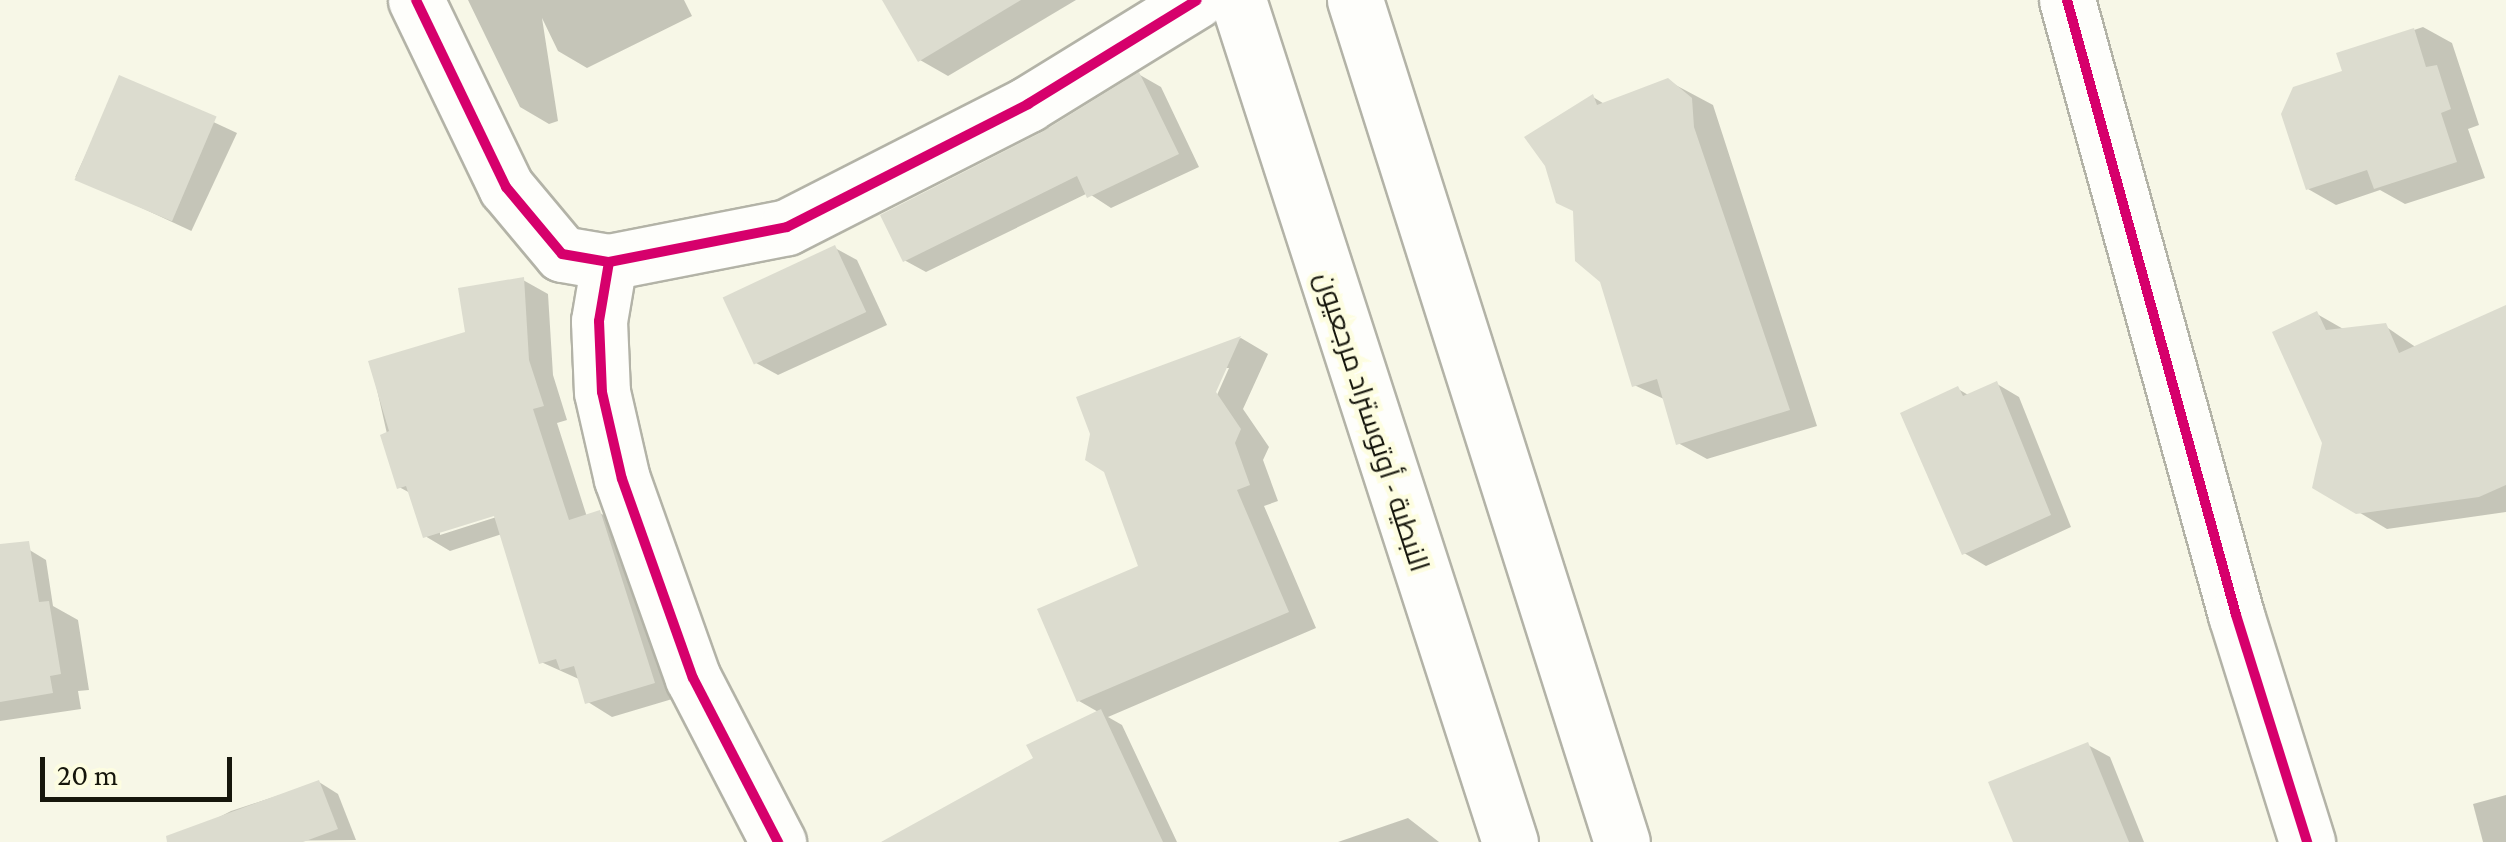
<!DOCTYPE html>
<meta charset="utf-8">
<style>
body{margin:0}
#map{position:relative;width:2506px;height:842px;overflow:hidden;background:#f7f7e7;font-family:"Crimson Pro",Cairo,serif}
div>[style]{position:absolute}
[style*='--x']{left:calc(var(--x)*1px);top:calc(var(--y)*1px);width:calc(var(--w)*1px);rotate:calc(var(--a)*1deg)}
.shadow>*{inset:0;background:#0003;transform-origin:0 0}
.building>*{inset:0;background:#dcdccf;transform-origin:0 0}
.roads{filter:drop-shadow(2px 0 #b3b3a7) drop-shadow(-2px 0 #b3b3a7) drop-shadow(0 2px #b3b3a7) drop-shadow(0 -2px #b3b3a7)}
.minor>*{height:55px;margin:-27.5px;padding:0 27.5px;transform-origin:27.5px;border-radius:27.5px;background:#fefefb}
.tertiary>*{height:55px;margin:-27.5px;padding:0 27.5px;transform-origin:27.5px;border-radius:27.5px;background:#fefefb}
.trunk>*{height:55px;margin:-27.5px;padding:0 27.5px;transform-origin:27.5px;border-radius:27.5px;background:#fefefb}
.cycleway>*{height:10px;margin:-5px;padding:0 5px;transform-origin:5px;border-radius:5px;background:#d6006c}
span{translate:-50% -50%;white-space:nowrap;text-align:center;line-height:1.15;-webkit-text-stroke:9px #fdfde1;paint-order:stroke}
.street-label{font-size:28px;color:#16160c}
.scale{position:absolute;left:40px;top:757px;width:192px;height:45px;box-sizing:border-box;border:5px solid #16160c;border-top:0;padding-left:12px;font-size:30px;line-height:35px;white-space:nowrap;color:#16160c;-webkit-text-stroke:8px #fdfde1;paint-order:stroke}
</style>
<div id="map">
<div class="shadow">
<i style="clip-path:polygon(468px 0,684px 0,692px 16px,587px 68px,558px 51px,542px 18px,558px 121px,549px 124px,520px 107px)"></i>
<i style="clip-path:polygon(885px 0,1076px 0,948px 76px,920px 60px)"></i>
<i style="clip-path:polygon(2423px 27px,2452px 43px,2479px 125px,2468px 129px,2485px 178px,2405px 204px,2380px 190px,2336px 205px,2308px 189px,2345px 73px,2339px 55px)"></i>
<i style="clip-path:polygon(1140px 75px,1161px 87px,1199px 167px,1111px 208px,1088px 193px,926px 272px,904px 260px,1044px 134px)"></i>
<i style="left:121px;top:79px;width:128px;height:108px;rotate:25deg"></i>
<i style="clip-path:polygon(1668px 81px,1713px 105px,1817px 426px,1707px 459px,1678px 443px,1666px 400px,1634px 385px,1593px 97px,1606px 105px)"></i>
<i style="clip-path:polygon(835px 248px,857px 260px,887px 325px,778px 375px,756px 363px)"></i>
<i style="clip-path:polygon(evenodd,523px 280px,548px 294px,553px 375px,567px 420px,557px 423px,587px 517px,600px 513px,624px 527px,679px 697px,612px 717px,588px 702px,581px 680px,541px 662px,502px 534px,450px 551px,425px 536px,412px 494px,399px 487px,371px 363px,468px 334px,523px 280px,505px 510px,506px 514px,440px 535px,440px 530px,505px 510px)"></i>
<i style="clip-path:polygon(2506px 308px,2506px 512px,2387px 529px,2315px 486px,2324px 443px,2317px 314px,2345px 330px,2385px 326px,2417px 348px)"></i>
<i style="clip-path:polygon(evenodd,1241px 338px,1268px 354px,1243px 409px,1269px 447px,1263px 460px,1278px 501px,1264px 506px,1316px 628px,1108px 717px,1122px 725px,1177px 842px,912px 842px,1100px 713px,1079px 701px,1141px 568px,1079px 398px,1241px 338px,1224px 368px,1229px 368px,1213px 404px,1208px 402px,1224px 368px)"></i>
<i style="clip-path:polygon(1997px 384px,2019px 397px,2071px 527px,1986px 566px,1964px 553px,1958px 389px,1970px 396px)"></i>
<i style="clip-path:polygon(18px 543px,46px 560px,53px 606px,78px 620px,89px 690px,78px 691px,81px 709px,0 721px,0 546px)"></i>
<i style="clip-path:polygon(2088px 745px,2110px 757px,2144px 842px,2016px 842px)"></i>
<i style="clip-path:polygon(319px 782px,338px 794px,356px 840px,171px 842px,231px 811px)"></i>
<i style="clip-path:polygon(2506px 795px,2506px 842px,2483px 842px,2473px 804px)"></i>
<i style="clip-path:polygon(1408px 818px,1439px 842px,1338px 842px)"></i>
</div>
<div class="building">
<i style="clip-path:polygon(882px 0,1021px 0,918px 62px)"></i>
<i style="clip-path:polygon(2414px 28px,2426px 67px,2437px 65px,2451px 109px,2441px 113px,2457px 162px,2374px 189px,2367px 170px,2306px 190px,2281px 114px,2293px 87px,2342px 71px,2336px 53px)"></i>
<i style="clip-path:polygon(1139px 72px,1179px 154px,1087px 198px,1077px 176px,903px 262px,880px 215px,1042px 132px)"></i>
<i style="left:119px;top:75px;width:106px;height:114px;rotate:23deg"></i>
<i style="clip-path:polygon(1668px 78px,1692px 98px,1694px 127px,1790px 410px,1676px 445px,1657px 379px,1632px 387px,1600px 282px,1575px 261px,1573px 211px,1556px 203px,1545px 166px,1524px 137px,1593px 94px,1597px 105px)"></i>
<i style="left:835px;top:245px;width:74px;height:124px;rotate:65deg"></i>
<i style="clip-path:polygon(524px 277px,529px 360px,544px 406px,533px 409px,569px 520px,600px 510px,655px 683px,585px 704px,574px 666px,560px 670px,556px 659px,539px 664px,494px 516px,423px 538px,406px 486px,397px 489px,380px 435px,389px 431px,368px 361px,465px 332px,458px 288px)"></i>
<i style="clip-path:polygon(2506px 305px,2506px 485px,2479px 497px,2356px 514px,2312px 488px,2322px 443px,2272px 332px,2317px 311px,2326px 330px,2386px 323px,2399px 353px)"></i>
<i style="clip-path:polygon(1241px 336px,1216px 392px,1241px 429px,1235px 443px,1250px 485px,1237px 490px,1289px 612px,1077px 702px,1037px 609px,1138px 566px,1104px 472px,1085px 460px,1090px 434px,1076px 397px)"></i>
<i style="clip-path:polygon(1997px 381px,2051px 515px,1962px 555px,1900px 413px,1958px 386px,1963px 396px)"></i>
<i style="clip-path:polygon(29px 541px,39px 602px,49px 601px,61px 674px,50px 676px,53px 693px,0 702px,0 544px)"></i>
<i style="clip-path:polygon(1101px 709px,1163px 842px,881px 842px,1033px 758px,1026px 745px)"></i>
<i style="clip-path:polygon(2088px 742px,2129px 842px,2013px 842px,1988px 782px)"></i>
<i style="clip-path:polygon(319px 780px,338px 829px,303px 842px,167px 842px,166px 836px)"></i>
</div>
<div class="roads">
<div class="minor">
<i style="--x:416;--y:0;--w:208;--a:64.3"></i>
<i style="--x:506;--y:187;--w:87;--a:50.1"></i>
<i style="--x:562;--y:254;--w:48;--a:9.7"></i>
<i style="--x:609;--y:262;--w:181;--a:-11.1"></i>
<i style="--x:787;--y:227;--w:271;--a:-27"></i>
<i style="--x:1028;--y:104;--w:198;--a:-31.6"></i>
<i style="--x:609;--y:262;--w:60;--a:99.6"></i>
<i style="--x:599;--y:321;--w:71;--a:87.6"></i>
<i style="--x:602;--y:392;--w:89;--a:77.1"></i>
<i style="--x:622;--y:479;--w:211;--a:70.4"></i>
<i style="--x:693;--y:678;--w:185;--a:62.6"></i>
</div>
<div class="tertiary">
<i style="--x:2067;--y:0;--w:638;--a:74.63"></i>
<i style="--x:2236;--y:615;--w:238;--a:72.6"></i>
</div>
<div class="trunk">
<i style="--x:1238;--y:0;--w:885;--a:72.1"></i>
<i style="--x:1355;--y:0;--w:883;--a:72.41"></i>
</div>
</div>
<div class="cycleway">
<i style="--x:416;--y:0;--w:208;--a:64.3"></i>
<i style="--x:506;--y:187;--w:87;--a:50.1"></i>
<i style="--x:562;--y:254;--w:48;--a:9.7"></i>
<i style="--x:609;--y:262;--w:181;--a:-11.1"></i>
<i style="--x:787;--y:227;--w:271;--a:-27"></i>
<i style="--x:1028;--y:104;--w:198;--a:-31.6"></i>
<i style="--x:2067;--y:0;--w:638;--a:74.63"></i>
<i style="--x:2236;--y:615;--w:238;--a:72.6"></i>
<i style="--x:609;--y:262;--w:60;--a:99.6"></i>
<i style="--x:599;--y:321;--w:71;--a:87.6"></i>
<i style="--x:602;--y:392;--w:89;--a:77.1"></i>
<i style="--x:622;--y:479;--w:211;--a:70.4"></i>
<i style="--x:693;--y:678;--w:185;--a:62.6"></i>
</div>
<div class="street-label">
<span style="left:1372px;top:422px;rotate:72deg">النبطية - أوتوستراد مرجعيون</span>
</div>
<div class="scale">20 m</div>
</div>
